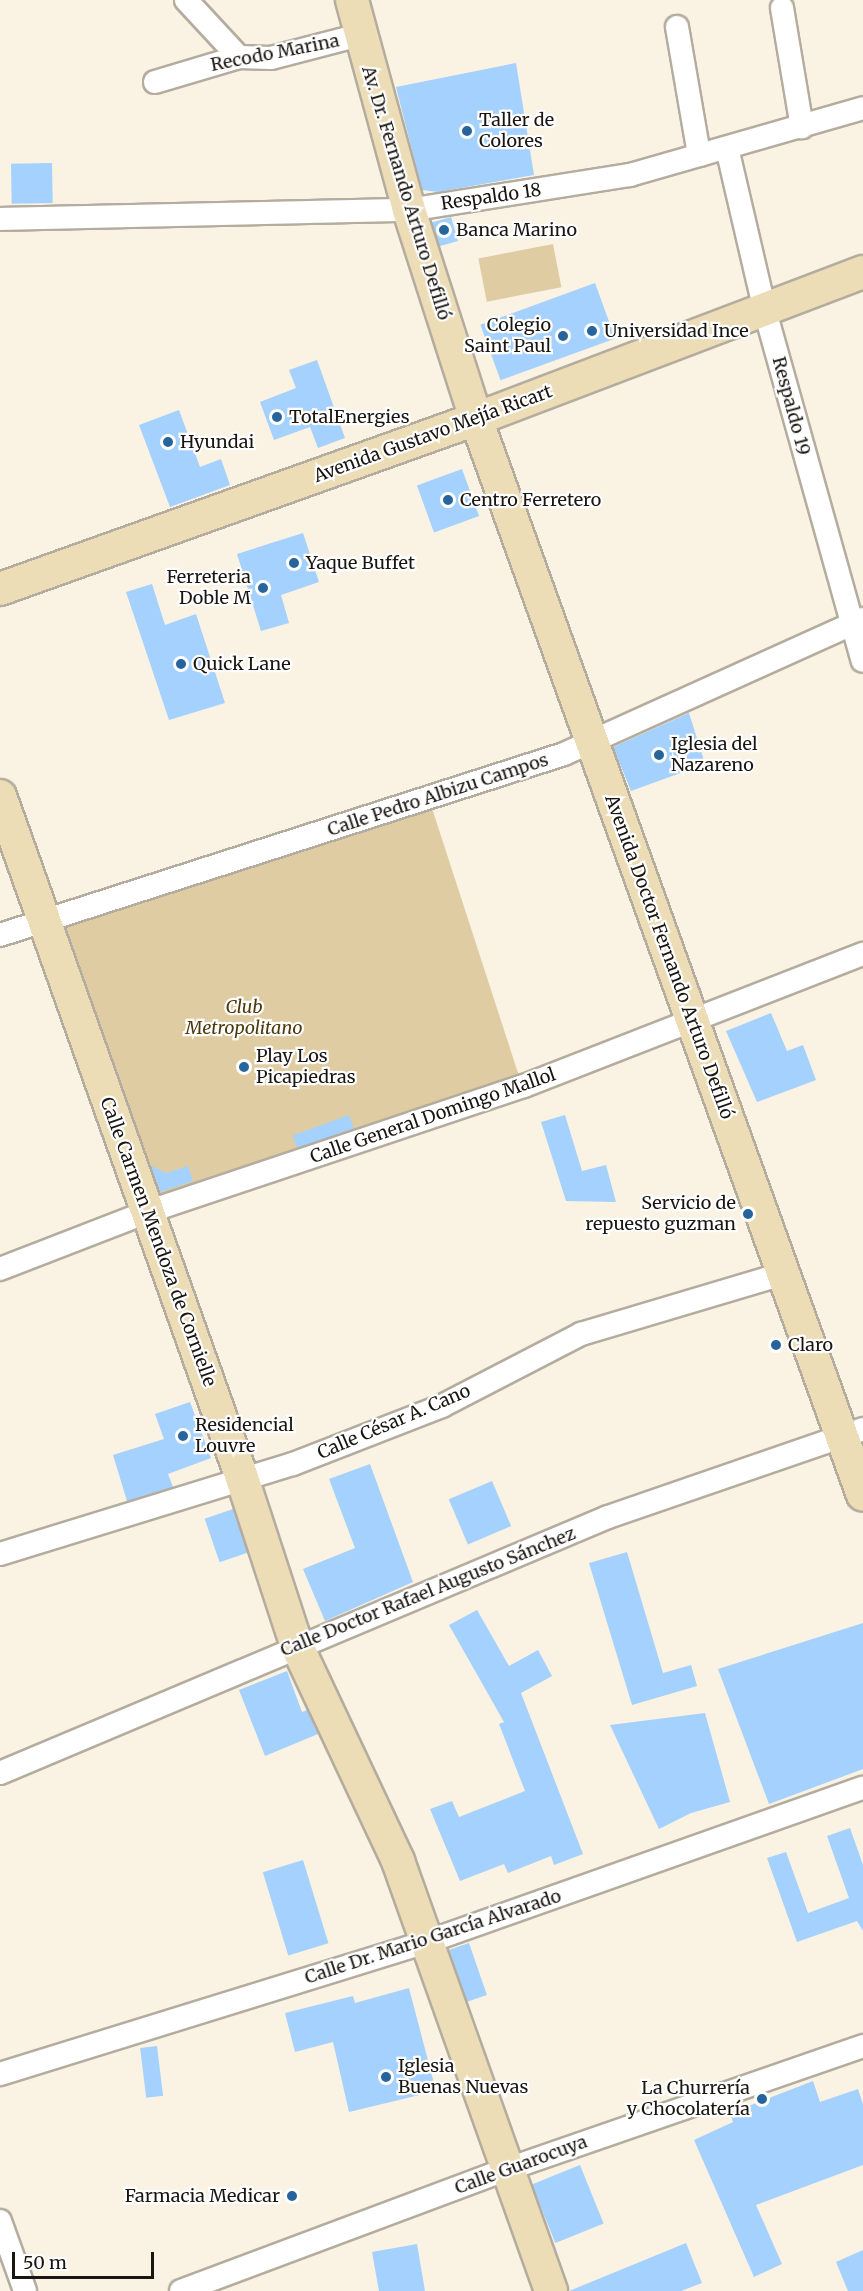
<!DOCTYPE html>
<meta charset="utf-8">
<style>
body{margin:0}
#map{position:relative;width:863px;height:2291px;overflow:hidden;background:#faf2e2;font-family:Merriweather,serif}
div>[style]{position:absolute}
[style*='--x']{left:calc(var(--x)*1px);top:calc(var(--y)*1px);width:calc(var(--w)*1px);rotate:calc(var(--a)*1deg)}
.green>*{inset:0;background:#e0cca3;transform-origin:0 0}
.building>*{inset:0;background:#a4d1fe;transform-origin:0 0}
.roads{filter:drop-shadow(2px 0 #b4ac9e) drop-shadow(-2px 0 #b4ac9e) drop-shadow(0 2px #b4ac9e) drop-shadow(0 -2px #b4ac9e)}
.street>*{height:22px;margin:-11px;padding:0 11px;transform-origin:11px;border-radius:11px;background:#fff}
.secondary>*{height:32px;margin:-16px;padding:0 16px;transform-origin:16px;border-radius:16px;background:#ecddb7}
.dots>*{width:16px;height:16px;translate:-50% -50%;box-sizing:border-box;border:3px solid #fff;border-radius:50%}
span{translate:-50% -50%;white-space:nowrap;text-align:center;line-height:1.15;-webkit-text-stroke:4.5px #fff;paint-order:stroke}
.street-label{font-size:18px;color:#191611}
.poi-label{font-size:18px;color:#191611}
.left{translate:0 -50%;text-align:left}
.right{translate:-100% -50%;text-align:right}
.park-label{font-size:18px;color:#4c390c;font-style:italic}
.scale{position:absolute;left:12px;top:2252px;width:142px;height:27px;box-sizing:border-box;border:3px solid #191611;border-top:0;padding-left:8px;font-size:18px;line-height:21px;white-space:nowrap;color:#191611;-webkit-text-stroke:4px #fff;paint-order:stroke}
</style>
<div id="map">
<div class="green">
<i style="left:553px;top:244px;width:44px;height:76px;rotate:79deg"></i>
<i style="left:429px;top:799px;width:302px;height:405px;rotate:72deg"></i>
</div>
<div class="building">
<i style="clip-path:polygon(516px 63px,534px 175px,438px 192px,422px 190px,396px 87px)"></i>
<i style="left:52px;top:163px;width:40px;height:41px;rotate:89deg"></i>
<i style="left:451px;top:217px;width:25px;height:20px;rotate:74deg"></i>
<i style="left:595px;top:283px;width:59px;height:122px;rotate:70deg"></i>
<i style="clip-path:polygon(317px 360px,345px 438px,318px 448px,310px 427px,274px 440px,260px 402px,296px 388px,289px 370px)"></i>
<i style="clip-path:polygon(179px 410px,200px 467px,221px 459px,230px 485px,170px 507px,139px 425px)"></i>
<i style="left:462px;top:469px;width:50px;height:48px;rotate:70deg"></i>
<i style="clip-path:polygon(303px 533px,319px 582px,281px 595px,289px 623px,261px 631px,237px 554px)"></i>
<i style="clip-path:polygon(152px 584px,165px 625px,196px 614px,225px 703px,169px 720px,126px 592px)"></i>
<i style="clip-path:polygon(689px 713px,705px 764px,631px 791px,613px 747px)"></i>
<i style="clip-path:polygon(771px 1013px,787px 1051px,803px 1045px,816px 1080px,757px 1102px,726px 1031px)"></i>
<i style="left:349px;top:1115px;width:15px;height:60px;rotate:70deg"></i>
<i style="clip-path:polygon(565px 1115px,582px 1171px,606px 1165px,616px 1202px,566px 1201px,541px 1122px)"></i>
<i style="clip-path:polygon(150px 1165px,166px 1173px,188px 1166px,193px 1181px,160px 1192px)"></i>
<i style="clip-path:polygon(190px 1402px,211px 1458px,168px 1474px,173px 1487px,127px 1501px,113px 1455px,164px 1439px,155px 1414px)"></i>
<i style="clip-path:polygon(370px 1464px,413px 1582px,325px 1621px,303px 1569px,355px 1548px,329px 1479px)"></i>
<i style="left:492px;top:1481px;width:49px;height:47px;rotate:67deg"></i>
<i style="left:233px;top:1509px;width:46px;height:30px;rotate:71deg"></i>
<i style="clip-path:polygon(627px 1552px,663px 1673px,691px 1665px,697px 1686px,632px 1705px,589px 1563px)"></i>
<i style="clip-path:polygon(477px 1610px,509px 1666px,538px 1650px,552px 1676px,521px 1693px,583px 1854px,554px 1865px,551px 1856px,508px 1873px,504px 1864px,460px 1881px,430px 1809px,452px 1801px,459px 1817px,525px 1791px,499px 1724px,504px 1722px,449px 1625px)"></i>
<i style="clip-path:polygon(863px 1623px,863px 1769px,769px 1804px,718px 1669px)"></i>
<i style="clip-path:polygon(287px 1671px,302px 1712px,307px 1710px,318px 1734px,265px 1756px,239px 1690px)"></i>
<i style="clip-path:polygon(705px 1713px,730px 1802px,691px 1813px,659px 1829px,610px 1725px)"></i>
<i style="clip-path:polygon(850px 1828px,863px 1865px,863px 1931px,857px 1921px,797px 1942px,767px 1858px,786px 1852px,808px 1913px,849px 1898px,827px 1836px)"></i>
<i style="left:303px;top:1860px;width:87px;height:42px;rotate:73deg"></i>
<i style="left:469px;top:1943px;width:55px;height:21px;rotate:71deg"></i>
<i style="clip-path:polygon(409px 1988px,436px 2091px,349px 2112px,333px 2042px,295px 2052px,285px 2013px,353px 1996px,355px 2003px)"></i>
<i style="left:157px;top:2046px;width:50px;height:17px;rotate:83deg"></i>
<i style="clip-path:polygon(813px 2081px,820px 2102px,858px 2089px,863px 2104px,863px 2165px,756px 2205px,782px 2264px,754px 2277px,694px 2140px,733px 2122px,730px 2113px)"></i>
<i style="left:580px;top:2165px;width:63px;height:52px;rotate:68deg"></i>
<i style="clip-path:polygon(686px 2243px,702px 2283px,681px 2291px,569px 2291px)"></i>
<i style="clip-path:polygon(417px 2244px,425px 2291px,379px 2291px,372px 2252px)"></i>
<i style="clip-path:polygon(863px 2250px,863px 2291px,848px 2291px,836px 2262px)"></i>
</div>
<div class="roads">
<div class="street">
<i style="--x:186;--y:0;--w:78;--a:47.1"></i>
<i style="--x:782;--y:8;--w:121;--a:80.5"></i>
<i style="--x:677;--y:27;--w:130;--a:80.2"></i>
<i style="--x:155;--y:82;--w:88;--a:-16.6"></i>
<i style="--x:239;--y:57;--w:32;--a:2"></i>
<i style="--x:271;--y:58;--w:92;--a:-14.5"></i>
<i style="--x:727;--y:148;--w:167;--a:76.9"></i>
<i style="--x:765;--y:311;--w:363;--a:74.4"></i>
<i style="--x:0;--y:219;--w:409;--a:-1.3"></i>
<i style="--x:409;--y:210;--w:224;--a:-9"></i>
<i style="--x:630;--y:175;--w:242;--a:-16"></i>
<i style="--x:0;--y:935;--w:592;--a:-17.79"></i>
<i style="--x:564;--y:754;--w:328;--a:-24.3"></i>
<i style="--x:0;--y:1269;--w:158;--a:-21.2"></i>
<i style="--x:147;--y:1212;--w:397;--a:-18.5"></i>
<i style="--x:524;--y:1086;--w:364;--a:-21.3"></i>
<i style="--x:0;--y:1554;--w:307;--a:-17.1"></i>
<i style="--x:293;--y:1464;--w:160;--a:-21.3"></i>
<i style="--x:442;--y:1406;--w:157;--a:-27.4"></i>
<i style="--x:581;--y:1334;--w:210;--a:-16.6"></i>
<i style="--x:0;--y:1773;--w:660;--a:-22.83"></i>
<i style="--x:608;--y:1517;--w:270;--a:-19"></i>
<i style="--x:0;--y:2074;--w:447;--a:-17.2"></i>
<i style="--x:427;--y:1942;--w:462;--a:-19.5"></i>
<i style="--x:0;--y:2221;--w:74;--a:70.3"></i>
<i style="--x:181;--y:2291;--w:349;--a:-20.5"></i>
<i style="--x:508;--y:2169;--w:376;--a:-19.1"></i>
</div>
<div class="secondary">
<i style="--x:352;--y:0;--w:218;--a:74.8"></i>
<i style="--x:409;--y:210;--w:219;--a:72.2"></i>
<i style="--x:476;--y:419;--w:1143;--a:70.22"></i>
<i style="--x:0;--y:589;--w:505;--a:-19.65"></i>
<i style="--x:476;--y:419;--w:414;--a:-20.8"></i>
<i style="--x:0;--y:796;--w:724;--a:70.46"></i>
<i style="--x:242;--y:1478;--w:177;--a:71.9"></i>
<i style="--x:297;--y:1646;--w:238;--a:64.8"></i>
<i style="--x:398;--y:1861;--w:456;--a:70.4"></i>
</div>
</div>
<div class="dots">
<i style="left:467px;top:131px;background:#26649b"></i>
<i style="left:444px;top:230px;background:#26649b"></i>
<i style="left:592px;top:331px;background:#26649b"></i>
<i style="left:563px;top:336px;background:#26649b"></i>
<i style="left:277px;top:417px;background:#26649b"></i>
<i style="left:168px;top:442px;background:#26649b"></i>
<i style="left:448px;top:500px;background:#26649b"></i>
<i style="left:294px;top:563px;background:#26649b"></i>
<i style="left:263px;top:588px;background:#26649b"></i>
<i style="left:181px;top:664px;background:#26649b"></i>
<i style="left:659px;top:755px;background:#26649b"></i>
<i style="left:244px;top:1067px;background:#26649b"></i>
<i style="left:748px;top:1214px;background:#26649b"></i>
<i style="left:776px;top:1345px;background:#26649b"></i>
<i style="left:183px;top:1436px;background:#26649b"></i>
<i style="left:386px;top:2077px;background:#26649b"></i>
<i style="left:762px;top:2099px;background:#26649b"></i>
<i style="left:292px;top:2196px;background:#26649b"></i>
</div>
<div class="street-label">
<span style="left:275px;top:53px;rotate:-11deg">Recodo Marina</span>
<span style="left:406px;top:193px;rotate:73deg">Av. Dr. Fernando Arturo Defilló</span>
<span style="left:491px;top:197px;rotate:-8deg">Respaldo 18</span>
<span style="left:791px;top:406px;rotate:75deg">Respaldo 19</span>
<span style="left:433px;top:434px;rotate:-20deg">Avenida Gustavo Mejía Ricart</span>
<span style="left:438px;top:795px;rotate:-18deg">Calle Pedro Albizu Campos</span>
<span style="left:669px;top:957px;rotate:70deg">Avenida Doctor Fernando Arturo Defilló</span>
<span style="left:433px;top:1116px;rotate:-19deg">Calle General Domingo Mallol</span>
<span style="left:158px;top:1242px;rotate:70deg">Calle Carmen Mendoza de Cornielle</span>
<span style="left:394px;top:1422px;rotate:-23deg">Calle César A. Cano</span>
<span style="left:428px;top:1592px;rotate:-22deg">Calle Doctor Rafael Augusto Sánchez</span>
<span style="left:433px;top:1937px;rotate:-18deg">Calle Dr. Mario García Alvarado</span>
<span style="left:521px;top:2165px;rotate:-20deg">Calle Guarocuya</span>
</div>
<div class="poi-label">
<span class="left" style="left:479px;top:131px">Taller de<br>Colores</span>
<span class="left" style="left:456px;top:230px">Banca Marino</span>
<span class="right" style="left:551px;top:336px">Colegio<br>Saint Paul</span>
<span class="left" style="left:604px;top:331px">Universidad Ince</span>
<span class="left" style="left:289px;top:417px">TotalEnergies</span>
<span class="left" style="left:180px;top:442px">Hyundai</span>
<span class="left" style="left:460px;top:500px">Centro Ferretero</span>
<span class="left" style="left:306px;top:563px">Yaque Buffet</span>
<span class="right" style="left:251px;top:588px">Ferreteria<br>Doble M</span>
<span class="left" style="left:193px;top:664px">Quick Lane</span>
<span class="left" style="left:671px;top:755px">Iglesia del<br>Nazareno</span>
<span class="left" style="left:256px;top:1067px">Play Los<br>Picapiedras</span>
<span class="right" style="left:736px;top:1214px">Servicio de<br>repuesto guzman</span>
<span class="left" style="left:788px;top:1345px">Claro</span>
<span class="left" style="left:195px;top:1436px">Residencial<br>Louvre</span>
<span class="left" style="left:398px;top:2077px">Iglesia<br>Buenas Nuevas</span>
<span class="right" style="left:750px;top:2099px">La Churrería<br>y Chocolatería</span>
<span class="right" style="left:280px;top:2196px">Farmacia Medicar</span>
</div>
<div class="park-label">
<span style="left:244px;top:1018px">Club<br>Metropolitano</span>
</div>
<div class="scale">50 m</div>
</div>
